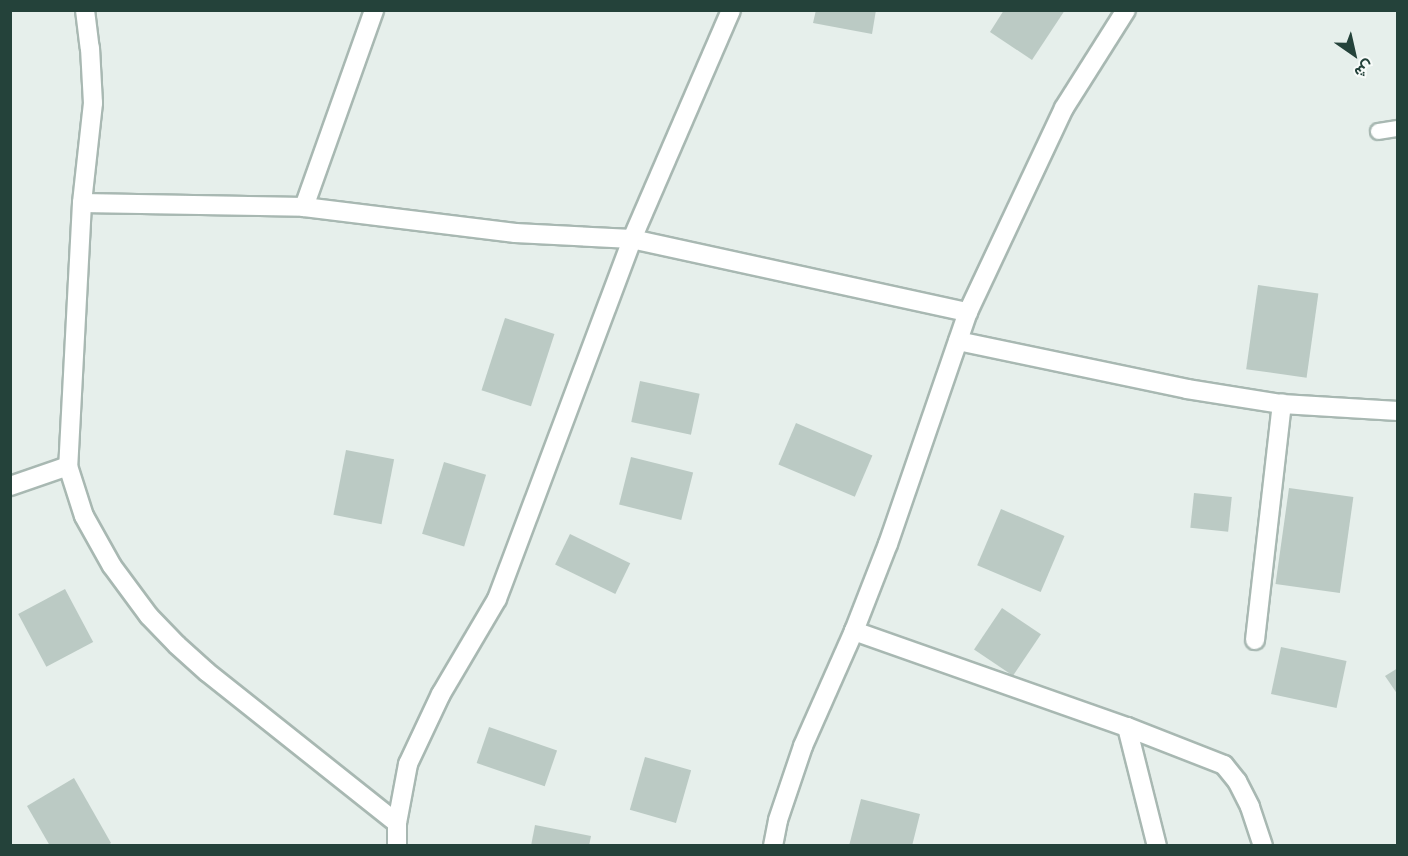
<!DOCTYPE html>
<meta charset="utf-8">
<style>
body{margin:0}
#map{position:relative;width:1408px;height:856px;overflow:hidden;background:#e6efeb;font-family:Roboto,Vazirmatn,sans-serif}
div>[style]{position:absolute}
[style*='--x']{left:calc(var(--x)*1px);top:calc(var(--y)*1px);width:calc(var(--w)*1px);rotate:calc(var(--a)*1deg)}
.building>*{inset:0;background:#bbcac4;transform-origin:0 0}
.roads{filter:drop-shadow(2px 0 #a8b8b2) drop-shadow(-2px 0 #a8b8b2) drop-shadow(0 2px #a8b8b2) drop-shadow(0 -2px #a8b8b2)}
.lane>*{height:15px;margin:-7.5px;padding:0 7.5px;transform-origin:7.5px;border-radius:7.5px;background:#fff}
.street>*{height:18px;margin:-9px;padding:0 9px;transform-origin:9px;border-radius:9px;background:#fff}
span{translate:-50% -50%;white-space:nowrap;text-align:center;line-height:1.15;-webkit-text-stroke:4.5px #f7fbf9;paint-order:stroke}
.frame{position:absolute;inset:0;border:12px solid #24423a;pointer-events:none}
.north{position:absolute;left:1324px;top:24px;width:60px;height:60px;-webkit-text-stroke:4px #f7fbf9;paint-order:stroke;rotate:146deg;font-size:16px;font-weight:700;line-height:24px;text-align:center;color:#24423a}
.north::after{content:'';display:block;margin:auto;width:21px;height:27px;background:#24423a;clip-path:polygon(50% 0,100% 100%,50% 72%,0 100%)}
</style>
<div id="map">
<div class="building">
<i style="clip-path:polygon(816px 10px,876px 10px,872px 34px,813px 23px)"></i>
<i style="clip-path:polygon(1004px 10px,1065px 10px,1032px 60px,990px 32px)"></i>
<i style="left:1258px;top:285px;width:61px;height:85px;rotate:8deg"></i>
<i style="left:505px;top:318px;width:52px;height:76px;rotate:18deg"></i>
<i style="left:640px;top:381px;width:61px;height:42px;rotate:12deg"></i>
<i style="left:796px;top:423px;width:83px;height:45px;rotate:23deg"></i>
<i style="left:346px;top:450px;width:49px;height:66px;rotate:11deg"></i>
<i style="left:631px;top:457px;width:64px;height:49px;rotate:14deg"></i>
<i style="left:444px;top:462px;width:44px;height:75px;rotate:17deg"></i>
<i style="left:1289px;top:488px;width:65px;height:97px;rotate:8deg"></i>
<i style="left:1194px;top:493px;width:38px;height:35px;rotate:6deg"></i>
<i style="left:1001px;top:509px;width:69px;height:61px;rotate:23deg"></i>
<i style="left:570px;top:534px;width:67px;height:34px;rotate:26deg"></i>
<i style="left:65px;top:589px;width:60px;height:53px;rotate:62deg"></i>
<i style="left:1002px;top:608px;width:47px;height:50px;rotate:34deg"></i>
<i style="left:1281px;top:647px;width:67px;height:48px;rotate:12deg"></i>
<i style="clip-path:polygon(1398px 668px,1398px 695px,1385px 676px)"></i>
<i style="left:489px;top:727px;width:72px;height:38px;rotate:19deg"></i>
<i style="left:645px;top:757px;width:48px;height:55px;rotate:16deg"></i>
<i style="clip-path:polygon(74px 778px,111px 843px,107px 846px,50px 846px,27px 806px)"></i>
<i style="clip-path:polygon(861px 799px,920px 814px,912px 846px,849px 846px)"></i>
<i style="clip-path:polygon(535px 825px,591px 836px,589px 846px,531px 846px)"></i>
</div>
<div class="roads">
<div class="lane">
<i style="--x:1378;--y:131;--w:20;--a:-9"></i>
</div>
<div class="street">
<i style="--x:85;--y:10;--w:38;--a:83"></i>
<i style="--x:90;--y:48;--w:55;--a:86.9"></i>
<i style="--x:93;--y:103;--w:101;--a:96.3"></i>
<i style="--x:82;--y:203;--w:263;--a:93"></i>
<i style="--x:68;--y:466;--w:52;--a:72.3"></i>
<i style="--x:84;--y:516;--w:57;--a:60.8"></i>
<i style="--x:112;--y:566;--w:62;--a:53.5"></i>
<i style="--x:149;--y:616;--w:40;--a:46"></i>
<i style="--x:177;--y:645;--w:40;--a:42"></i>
<i style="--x:207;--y:672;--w:243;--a:38.5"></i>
<i style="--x:82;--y:203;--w:222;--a:1"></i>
<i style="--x:304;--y:207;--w:213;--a:7"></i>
<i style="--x:515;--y:233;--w:117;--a:2.9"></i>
<i style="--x:632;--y:239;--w:344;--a:12.3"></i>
<i style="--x:304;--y:207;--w:209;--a:-70.4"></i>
<i style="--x:958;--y:341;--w:234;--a:11.8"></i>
<i style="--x:1187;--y:389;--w:96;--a:9"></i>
<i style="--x:1282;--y:404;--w:116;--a:3.5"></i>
<i style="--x:10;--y:486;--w:61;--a:-19"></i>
<i style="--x:854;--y:631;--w:289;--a:19.4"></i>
<i style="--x:1127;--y:727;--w:104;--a:21.4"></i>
<i style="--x:1224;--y:765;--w:21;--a:51"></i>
<i style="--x:1237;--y:781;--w:29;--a:63"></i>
<i style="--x:1250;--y:807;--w:41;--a:71.6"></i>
<i style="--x:1255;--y:640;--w:238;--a:-83.5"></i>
<i style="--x:1127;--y:727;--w:123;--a:75.9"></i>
<i style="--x:397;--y:846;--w:23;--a:-90"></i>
<i style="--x:397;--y:823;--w:60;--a:-79.4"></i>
<i style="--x:408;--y:764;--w:77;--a:-64.8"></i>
<i style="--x:441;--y:694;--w:110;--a:-59.5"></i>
<i style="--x:497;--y:599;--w:384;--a:-69.4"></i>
<i style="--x:632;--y:239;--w:249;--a:-66.6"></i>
<i style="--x:773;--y:846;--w:26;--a:-79"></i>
<i style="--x:778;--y:820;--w:78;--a:-71.3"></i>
<i style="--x:803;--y:746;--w:126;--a:-66.1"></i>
<i style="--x:854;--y:631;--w:93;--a:-68.7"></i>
<i style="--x:888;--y:544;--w:245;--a:-71"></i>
<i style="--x:968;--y:312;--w:225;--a:-64.8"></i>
<i style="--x:1064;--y:108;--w:116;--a:-57.7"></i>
</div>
</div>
<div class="frame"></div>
<div class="north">ش</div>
</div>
